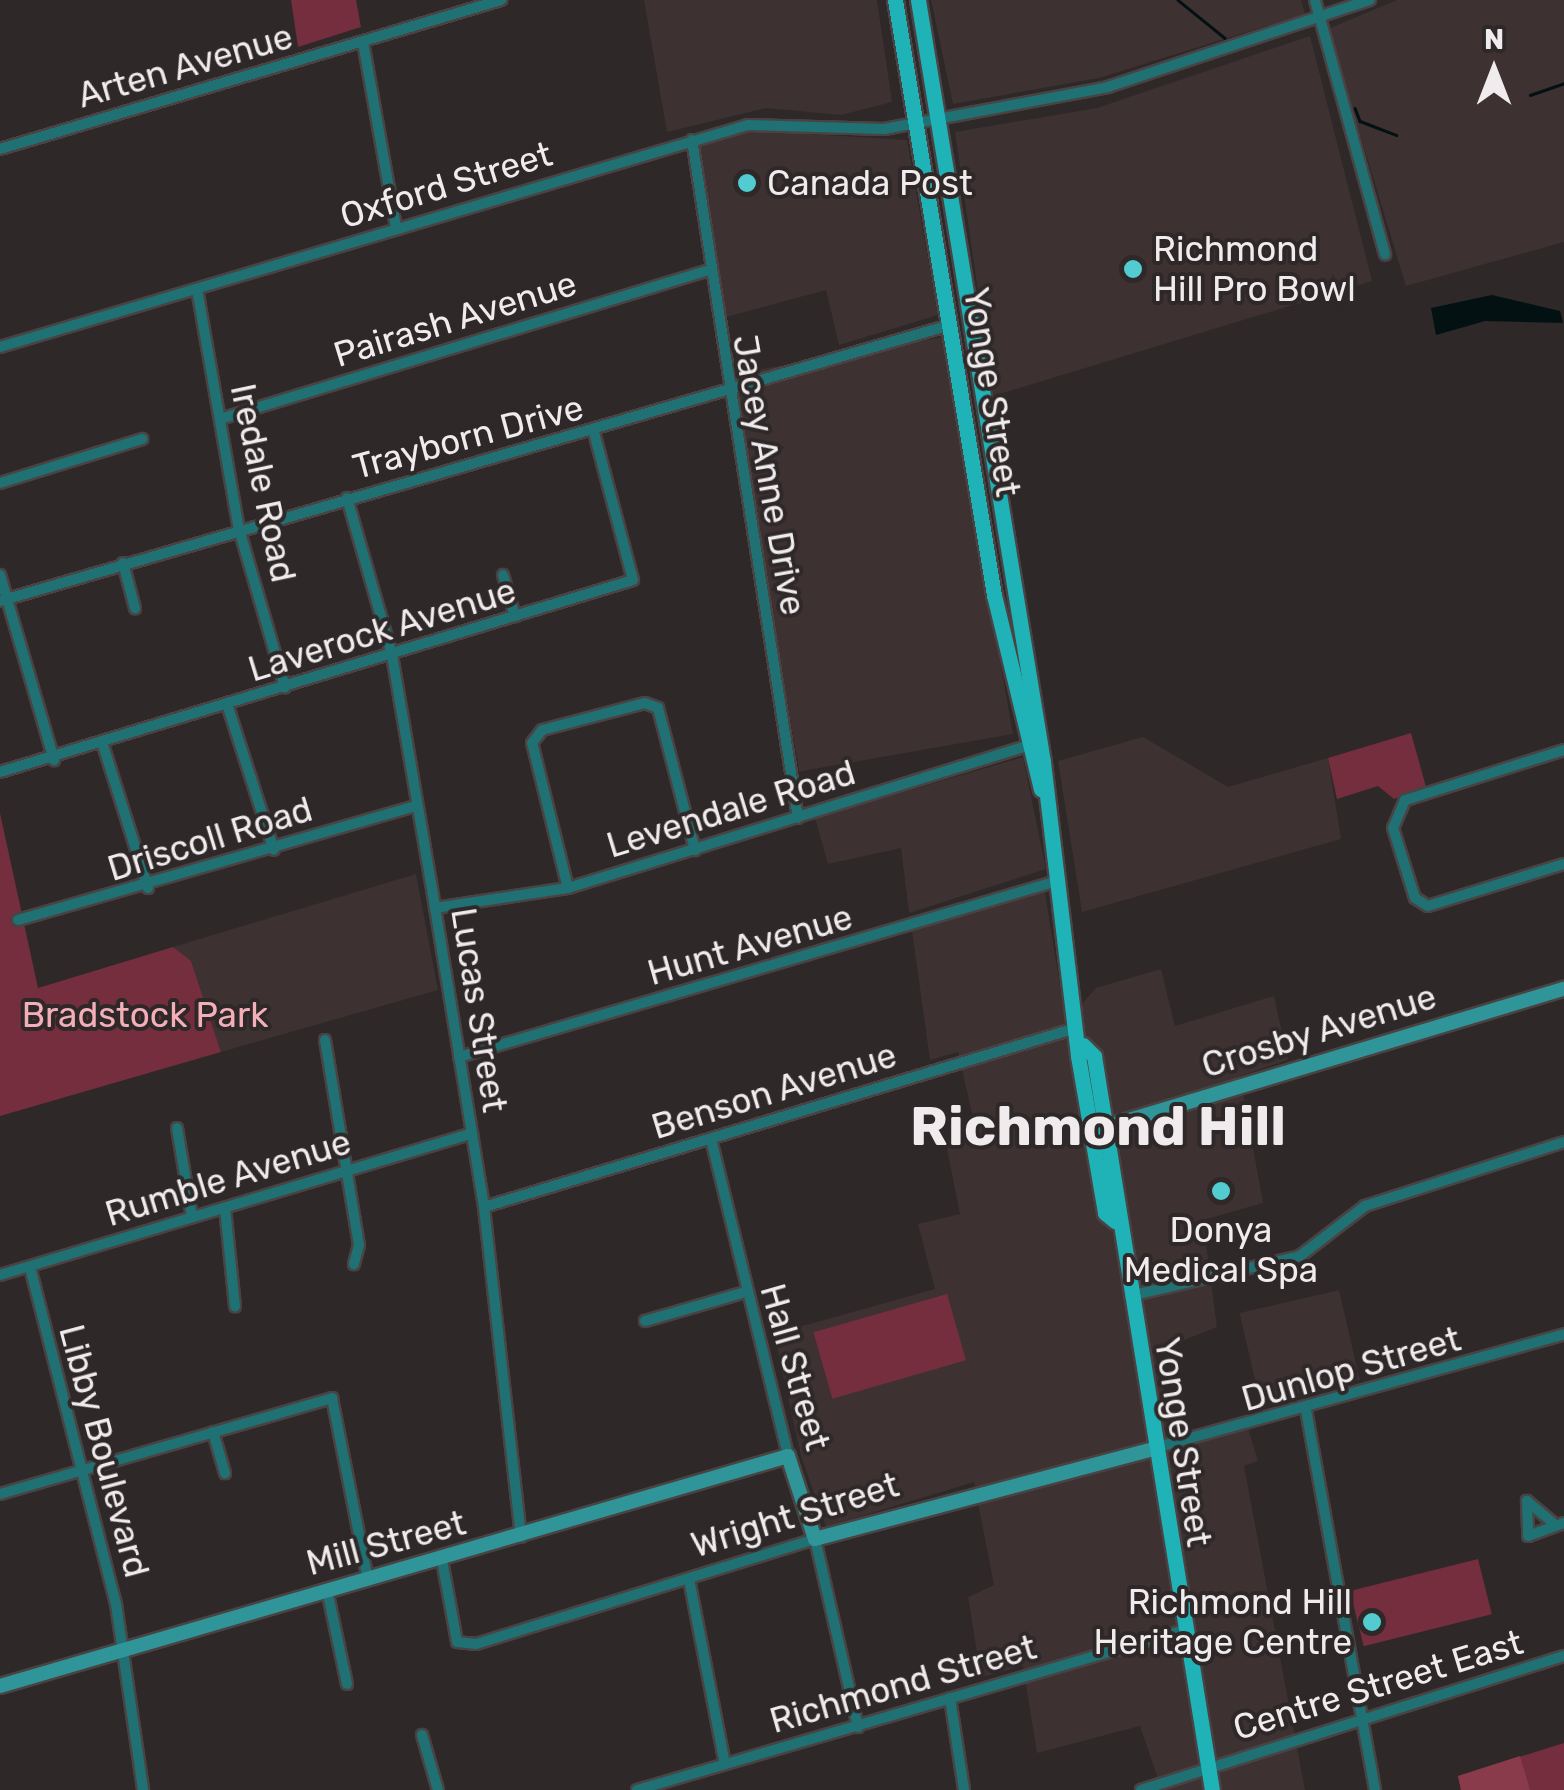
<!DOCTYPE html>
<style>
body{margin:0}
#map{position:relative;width:1564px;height:1790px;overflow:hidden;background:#2e2828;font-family:Rubik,sans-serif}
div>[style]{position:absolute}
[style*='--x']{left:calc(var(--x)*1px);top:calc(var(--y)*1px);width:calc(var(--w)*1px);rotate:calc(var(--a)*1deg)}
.built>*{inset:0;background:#3d3132;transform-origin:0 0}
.green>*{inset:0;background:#742e3d;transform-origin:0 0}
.forest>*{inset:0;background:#893b4c}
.water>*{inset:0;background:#031112}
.stream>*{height:2.5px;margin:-1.25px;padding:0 1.25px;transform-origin:1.25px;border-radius:1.25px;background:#031112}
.roads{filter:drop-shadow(2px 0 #494343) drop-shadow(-2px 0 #494343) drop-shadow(0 2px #494343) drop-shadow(0 -2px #494343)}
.street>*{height:10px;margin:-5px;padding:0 5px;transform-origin:5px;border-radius:5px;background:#207173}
.secondary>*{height:14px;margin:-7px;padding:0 7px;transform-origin:7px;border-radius:7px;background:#2f9598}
.primary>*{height:15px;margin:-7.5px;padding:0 7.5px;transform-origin:7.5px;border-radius:7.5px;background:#1fb3b7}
.dots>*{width:28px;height:28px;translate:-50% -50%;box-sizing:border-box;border:5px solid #2e2828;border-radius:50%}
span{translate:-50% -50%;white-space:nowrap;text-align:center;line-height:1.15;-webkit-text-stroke:8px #2e2828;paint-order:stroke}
.street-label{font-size:35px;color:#f0ebec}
.poi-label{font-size:35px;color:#f0ebec}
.left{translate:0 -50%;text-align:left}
.right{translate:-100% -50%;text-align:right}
.park-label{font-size:35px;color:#f3aeb8}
.town-label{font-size:55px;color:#f0ebec;font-weight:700}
.north{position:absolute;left:1444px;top:20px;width:100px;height:100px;-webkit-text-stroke:8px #2e2828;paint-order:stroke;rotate:0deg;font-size:28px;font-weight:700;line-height:40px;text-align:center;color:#f0ebec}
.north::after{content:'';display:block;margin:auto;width:35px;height:45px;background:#f0ebec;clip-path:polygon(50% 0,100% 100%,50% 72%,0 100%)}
</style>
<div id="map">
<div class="built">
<i style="clip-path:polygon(644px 0,877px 0,892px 102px,841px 115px,766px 108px,667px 132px)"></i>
<i style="clip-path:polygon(931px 0,1301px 0,1305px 14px,1099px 78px,953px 104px)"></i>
<i style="clip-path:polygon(1397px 0,1564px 0,1564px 242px,1406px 286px,1328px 29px)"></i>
<i style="clip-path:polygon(1310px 36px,1372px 281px,993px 396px,955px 132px,1097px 108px)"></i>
<i style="clip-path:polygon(748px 130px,907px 140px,938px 315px,839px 345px,826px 290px,719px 319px,700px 146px)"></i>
<i style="left:943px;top:337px;width:403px;height:217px;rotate:80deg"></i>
<i style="clip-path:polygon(1143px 737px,1228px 787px,1328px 758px,1341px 839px,1082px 912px,1058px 761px)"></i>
<i style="clip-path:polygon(1023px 757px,1046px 869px,909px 913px,901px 848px,828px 864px,815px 818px)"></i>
<i style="clip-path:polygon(416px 874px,438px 990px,221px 1052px,191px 962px,173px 947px)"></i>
<i style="clip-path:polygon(1044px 887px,1066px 1022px,1096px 988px,1161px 969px,1175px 1026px,1274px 996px,1288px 1060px,1240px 1076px,1263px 1203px,1203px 1220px,1217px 1327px,1154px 1352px,1175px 1435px,1245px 1418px,1258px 1461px,1244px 1466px,1305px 1790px,1140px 1790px,1157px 1776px,1140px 1726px,1037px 1753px,1023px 1666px,981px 1677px,968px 1597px,994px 1585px,974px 1482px,826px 1527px,801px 1456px,774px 1334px,935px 1289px,918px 1224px,960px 1214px,946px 1144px,977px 1135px,958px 1052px,930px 1060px,912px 931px)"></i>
<i style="left:1339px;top:1290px;width:92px;height:102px;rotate:77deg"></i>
</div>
<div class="green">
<i style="clip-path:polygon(291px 0,356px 0,361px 27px,298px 47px)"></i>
<i style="clip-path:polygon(1411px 733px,1426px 787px,1394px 799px,1378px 786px,1337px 799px,1328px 758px)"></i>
<i style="clip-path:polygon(0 813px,38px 988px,173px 947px,191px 961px,221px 1052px,0 1116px)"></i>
<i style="left:947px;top:1294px;width:69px;height:139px;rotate:74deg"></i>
<i style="left:1478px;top:1559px;width:57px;height:132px;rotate:76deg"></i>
<i style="clip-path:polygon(1564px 1743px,1564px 1790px,1461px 1790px,1458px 1776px)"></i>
</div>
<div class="forest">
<i style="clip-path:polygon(1520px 1756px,1530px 1790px,1461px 1790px,1458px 1776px)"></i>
</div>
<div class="water">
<i style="clip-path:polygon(1492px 295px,1560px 311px,1563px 323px,1485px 321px,1436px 335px,1431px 308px)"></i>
</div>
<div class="stream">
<i style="--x:1178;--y:0;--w:60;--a:39"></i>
<i style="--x:1530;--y:95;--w:36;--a:-19"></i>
<i style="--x:1355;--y:108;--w:14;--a:69"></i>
<i style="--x:1360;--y:121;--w:39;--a:21"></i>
</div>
<div class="roads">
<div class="street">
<i style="--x:1315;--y:0;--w:264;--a:74.6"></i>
<i style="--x:363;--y:42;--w:189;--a:79.9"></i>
<i style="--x:692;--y:140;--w:686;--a:81.11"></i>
<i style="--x:0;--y:149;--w:523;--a:-16.56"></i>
<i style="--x:197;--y:289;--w:244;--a:80.1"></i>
<i style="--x:239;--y:529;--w:165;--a:73.8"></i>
<i style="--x:0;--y:347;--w:780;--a:-16.53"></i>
<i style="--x:748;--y:125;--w:136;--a:1.7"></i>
<i style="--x:884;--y:129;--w:228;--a:-10.6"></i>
<i style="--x:1108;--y:87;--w:276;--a:-18.4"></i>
<i style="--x:220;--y:419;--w:508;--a:-16.94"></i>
<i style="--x:0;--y:483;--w:149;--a:-17.2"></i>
<i style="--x:347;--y:498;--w:163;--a:74"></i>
<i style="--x:392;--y:655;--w:231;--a:80.3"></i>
<i style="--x:431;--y:883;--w:328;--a:80.7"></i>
<i style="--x:484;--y:1207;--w:332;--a:83.6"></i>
<i style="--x:123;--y:563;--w:47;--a:75.1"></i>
<i style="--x:0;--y:575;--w:193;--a:73.7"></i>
<i style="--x:503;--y:575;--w:43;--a:73.7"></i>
<i style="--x:0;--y:601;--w:989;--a:-16.2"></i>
<i style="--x:228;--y:707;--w:150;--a:72.2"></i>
<i style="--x:103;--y:745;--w:150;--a:72.5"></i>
<i style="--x:1564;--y:750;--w:167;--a:162.5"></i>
<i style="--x:1405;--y:800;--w:30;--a:113"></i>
<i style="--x:1393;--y:828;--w:73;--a:72.6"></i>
<i style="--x:1415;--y:898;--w:15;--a:32"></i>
<i style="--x:1428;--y:906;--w:142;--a:-17.2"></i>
<i style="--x:0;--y:772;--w:661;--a:-16.87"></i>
<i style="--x:633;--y:580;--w:153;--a:-104.8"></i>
<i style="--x:568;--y:888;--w:149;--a:-103.9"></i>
<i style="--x:532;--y:743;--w:16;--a:-52"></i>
<i style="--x:542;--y:730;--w:106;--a:-14.7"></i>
<i style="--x:645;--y:703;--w:14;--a:21"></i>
<i style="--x:658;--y:708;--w:147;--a:75.4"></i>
<i style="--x:435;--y:908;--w:134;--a:-8.6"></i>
<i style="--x:568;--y:888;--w:489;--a:-17.2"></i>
<i style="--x:18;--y:920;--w:414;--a:-16"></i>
<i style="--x:325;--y:1040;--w:208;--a:80.6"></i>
<i style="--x:359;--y:1245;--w:20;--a:105"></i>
<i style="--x:459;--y:1057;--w:620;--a:-16.39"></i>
<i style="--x:177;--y:1128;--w:90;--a:80.4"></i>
<i style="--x:711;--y:1139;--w:326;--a:76.3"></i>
<i style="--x:484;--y:1207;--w:618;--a:-16.82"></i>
<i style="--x:225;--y:1208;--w:99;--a:84.2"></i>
<i style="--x:30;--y:1267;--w:348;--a:75.7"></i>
<i style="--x:116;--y:1604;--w:188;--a:81.7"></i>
<i style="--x:0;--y:1275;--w:493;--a:-16.7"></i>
<i style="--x:1130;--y:1296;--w:175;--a:-13.2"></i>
<i style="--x:1300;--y:1256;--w:82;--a:-37.6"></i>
<i style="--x:1365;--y:1206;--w:209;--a:-17.8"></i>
<i style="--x:645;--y:1321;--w:101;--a:-16.1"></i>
<i style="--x:1306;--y:1410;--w:386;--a:79.7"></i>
<i style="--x:213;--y:1432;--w:43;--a:73.7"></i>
<i style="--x:1154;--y:1448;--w:426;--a:-15.5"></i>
<i style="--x:0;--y:1494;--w:346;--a:-16.1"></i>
<i style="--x:332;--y:1398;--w:185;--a:78.8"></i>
<i style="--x:1552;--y:1522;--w:33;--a:-140"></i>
<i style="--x:1527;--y:1501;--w:35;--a:88"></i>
<i style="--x:1528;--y:1536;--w:38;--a:-20"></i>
<i style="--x:442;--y:1560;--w:83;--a:79.6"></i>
<i style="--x:457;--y:1642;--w:19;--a:6"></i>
<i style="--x:476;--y:1644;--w:355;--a:-17.2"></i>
<i style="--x:815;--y:1539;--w:193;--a:77.1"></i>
<i style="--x:689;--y:1579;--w:188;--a:79"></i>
<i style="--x:327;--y:1590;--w:96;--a:78"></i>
<i style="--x:950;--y:1698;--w:93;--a:81.3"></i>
<i style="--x:422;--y:1735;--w:57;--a:73.8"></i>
<i style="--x:637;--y:1790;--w:570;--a:-16.3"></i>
<i style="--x:1141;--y:1790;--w:444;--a:-17.6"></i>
</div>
<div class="secondary">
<i style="--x:1096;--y:1130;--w:489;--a:-16.8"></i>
<i style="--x:0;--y:1686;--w:821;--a:-16.27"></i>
<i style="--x:788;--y:1456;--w:87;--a:72"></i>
<i style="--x:815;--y:1539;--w:350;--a:-14.9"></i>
</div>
<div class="primary">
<i style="--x:895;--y:0;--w:603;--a:80.55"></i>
<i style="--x:994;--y:595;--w:200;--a:76.4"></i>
<i style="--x:918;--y:0;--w:772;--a:80.68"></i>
<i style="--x:1043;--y:762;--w:296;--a:83.2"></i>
<i style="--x:1078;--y:1056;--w:159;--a:80.2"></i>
<i style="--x:1105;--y:1213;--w:13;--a:39"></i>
<i style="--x:1083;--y:1045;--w:16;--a:45"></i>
<i style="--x:1094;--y:1056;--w:743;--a:80.87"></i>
</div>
</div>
<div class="dots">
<i style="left:747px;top:183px;background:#52ccd0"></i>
<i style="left:1133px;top:269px;background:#52ccd0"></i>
<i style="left:1221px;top:1191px;background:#52ccd0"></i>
<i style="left:1372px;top:1622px;background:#52ccd0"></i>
</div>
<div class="street-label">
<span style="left:185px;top:66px;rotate:-16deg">Arten Avenue</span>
<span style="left:446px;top:185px;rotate:-17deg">Oxford Street</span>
<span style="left:455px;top:319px;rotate:-17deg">Pairash Avenue</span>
<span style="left:992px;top:392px;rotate:81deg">Yonge Street</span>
<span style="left:468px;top:437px;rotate:-15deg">Trayborn Drive</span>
<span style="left:769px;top:475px;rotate:80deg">Jacey Anne Drive</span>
<span style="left:263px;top:483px;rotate:78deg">Iredale Road</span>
<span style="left:382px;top:630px;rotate:-17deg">Laverock Avenue</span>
<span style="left:731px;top:809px;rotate:-17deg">Levendale Road</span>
<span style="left:210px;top:839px;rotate:-17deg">Driscoll Road</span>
<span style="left:750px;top:945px;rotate:-16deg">Hunt Avenue</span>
<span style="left:479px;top:1010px;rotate:81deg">Lucas Street</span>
<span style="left:1319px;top:1031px;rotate:-17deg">Crosby Avenue</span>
<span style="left:774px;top:1091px;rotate:-17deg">Benson Avenue</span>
<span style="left:228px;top:1178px;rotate:-17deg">Rumble Avenue</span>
<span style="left:795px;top:1367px;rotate:74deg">Hall Street</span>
<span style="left:1351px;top:1369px;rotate:-16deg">Dunlop Street</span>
<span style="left:1183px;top:1442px;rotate:81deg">Yonge Street</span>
<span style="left:104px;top:1451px;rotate:75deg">Libby Boulevard</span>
<span style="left:795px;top:1515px;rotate:-17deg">Wright Street</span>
<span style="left:386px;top:1543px;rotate:-15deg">Mill Street</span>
<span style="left:903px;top:1684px;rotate:-16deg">Richmond Street</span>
<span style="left:1378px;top:1685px;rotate:-17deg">Centre Street East</span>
</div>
<div class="poi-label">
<span class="left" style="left:767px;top:183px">Canada Post</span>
<span class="left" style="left:1153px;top:269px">Richmond<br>Hill Pro Bowl</span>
<span style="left:1221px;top:1250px">Donya<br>Medical Spa</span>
<span class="right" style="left:1352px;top:1622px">Richmond Hill<br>Heritage Centre</span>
</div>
<div class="park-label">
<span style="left:145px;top:1015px">Bradstock Park</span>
</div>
<div class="town-label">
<span style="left:1098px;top:1127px">Richmond Hill</span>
</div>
<div class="north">N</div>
</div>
